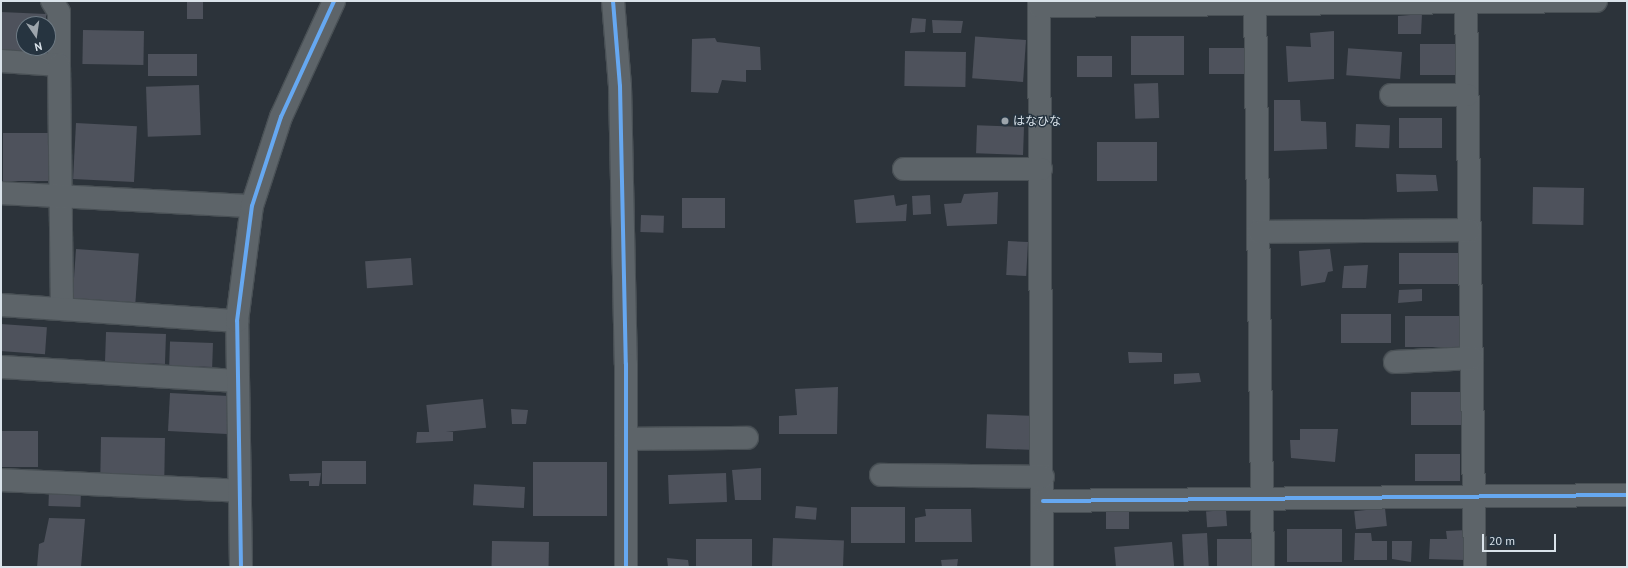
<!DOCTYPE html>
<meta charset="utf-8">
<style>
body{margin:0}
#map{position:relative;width:1628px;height:568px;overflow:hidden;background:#2c333a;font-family:"PT Sans","Noto Sans JP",sans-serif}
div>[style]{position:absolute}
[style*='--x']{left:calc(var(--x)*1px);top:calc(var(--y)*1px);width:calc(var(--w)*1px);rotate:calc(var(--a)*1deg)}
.building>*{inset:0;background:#4e525c;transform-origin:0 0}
.roads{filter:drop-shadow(1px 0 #495055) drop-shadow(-1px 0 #495055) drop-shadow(0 1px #495055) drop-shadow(0 -1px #495055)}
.minor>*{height:22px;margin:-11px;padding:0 11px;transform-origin:11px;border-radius:11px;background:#5d6469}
.cycleway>*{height:4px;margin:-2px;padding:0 2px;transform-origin:2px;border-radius:2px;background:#66a8f1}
.dots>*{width:11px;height:11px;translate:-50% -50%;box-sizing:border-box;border:2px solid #263440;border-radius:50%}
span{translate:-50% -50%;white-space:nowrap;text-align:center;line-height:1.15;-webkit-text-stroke:3px #263440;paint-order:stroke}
.poi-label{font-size:12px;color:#dae3ea}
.left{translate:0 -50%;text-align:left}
.frame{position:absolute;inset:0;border:2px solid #dae3ea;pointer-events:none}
.north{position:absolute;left:16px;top:16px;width:40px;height:40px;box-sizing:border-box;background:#263440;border:1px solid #6e7a84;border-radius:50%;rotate:167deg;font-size:11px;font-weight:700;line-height:16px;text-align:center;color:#dae3ea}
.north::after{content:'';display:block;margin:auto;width:14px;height:18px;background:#9da5ac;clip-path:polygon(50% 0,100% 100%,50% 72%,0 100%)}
.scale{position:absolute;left:1482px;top:534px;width:74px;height:18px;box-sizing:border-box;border:2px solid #dae3ea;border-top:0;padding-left:5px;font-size:12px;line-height:14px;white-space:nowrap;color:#dae3ea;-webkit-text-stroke:3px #263440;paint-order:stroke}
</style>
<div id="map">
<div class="building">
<i style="left:187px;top:1px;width:16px;height:18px"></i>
<i style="clip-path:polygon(1px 12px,46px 14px,46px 24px,24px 24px,24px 48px,45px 48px,45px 52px,1px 50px)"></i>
<i style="clip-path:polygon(1422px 14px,1421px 34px,1398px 34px,1398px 16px)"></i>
<i style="clip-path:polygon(912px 18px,926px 19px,925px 32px,910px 33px)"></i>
<i style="clip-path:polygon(932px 20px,963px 21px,961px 33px,933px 33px)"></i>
<i style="left:83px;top:30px;width:61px;height:34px;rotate:1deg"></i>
<i style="clip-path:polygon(1334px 31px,1334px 79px,1288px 82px,1286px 46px,1311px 47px,1310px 33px)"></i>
<i style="left:1184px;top:36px;width:39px;height:53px;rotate:90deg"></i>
<i style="clip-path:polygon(715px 38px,717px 42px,760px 47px,761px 70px,746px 70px,746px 82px,722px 80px,718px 93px,691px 92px,692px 39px)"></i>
<i style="left:1026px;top:40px;width:42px;height:51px;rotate:94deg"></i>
<i style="left:1457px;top:44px;width:31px;height:37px;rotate:90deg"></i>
<i style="left:1209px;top:48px;width:41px;height:26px"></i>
<i style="left:905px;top:51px;width:61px;height:35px;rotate:1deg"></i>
<i style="left:1402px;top:52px;width:27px;height:54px;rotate:94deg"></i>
<i style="left:197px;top:54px;width:22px;height:49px;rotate:90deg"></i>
<i style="left:1112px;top:56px;width:21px;height:35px;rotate:90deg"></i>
<i style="left:1158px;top:83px;width:35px;height:24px;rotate:88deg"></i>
<i style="left:199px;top:85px;width:50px;height:53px;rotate:88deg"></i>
<i style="clip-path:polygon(1274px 100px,1300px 100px,1301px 121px,1326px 122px,1327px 149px,1274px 151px)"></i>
<i style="left:1399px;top:118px;width:43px;height:30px"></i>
<i style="left:76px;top:123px;width:61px;height:56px;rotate:3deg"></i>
<i style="left:1356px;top:124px;width:34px;height:23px;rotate:2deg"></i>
<i style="left:1024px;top:127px;width:28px;height:47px;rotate:92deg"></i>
<i style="left:3px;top:133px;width:47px;height:48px"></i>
<i style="left:1097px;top:142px;width:60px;height:39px"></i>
<i style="clip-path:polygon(1396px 174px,1436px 175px,1438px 191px,1397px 192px)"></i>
<i style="left:1533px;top:187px;width:51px;height:37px;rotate:1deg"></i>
<i style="clip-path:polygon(998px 192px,997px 224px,947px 226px,944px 204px,961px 203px,964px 194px)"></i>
<i style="clip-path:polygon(894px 195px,896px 206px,907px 204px,906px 221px,856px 223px,854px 200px)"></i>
<i style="left:930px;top:195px;width:19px;height:18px;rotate:87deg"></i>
<i style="left:725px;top:198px;width:30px;height:43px;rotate:90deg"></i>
<i style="left:641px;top:215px;width:23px;height:17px;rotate:2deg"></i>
<i style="left:1008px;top:241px;width:20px;height:34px;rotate:3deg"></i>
<i style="left:76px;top:249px;width:63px;height:49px;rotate:4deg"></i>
<i style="clip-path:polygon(1330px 249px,1333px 271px,1328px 272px,1325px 282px,1301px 286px,1299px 251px)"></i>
<i style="left:1399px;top:253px;width:60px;height:31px"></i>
<i style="left:411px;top:258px;width:27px;height:46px;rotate:86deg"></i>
<i style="clip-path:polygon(1368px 265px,1366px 288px,1342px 288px,1344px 266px)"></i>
<i style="clip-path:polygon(1422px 289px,1422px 301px,1398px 303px,1399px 290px)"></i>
<i style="left:1391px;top:314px;width:29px;height:50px;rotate:90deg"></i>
<i style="left:1405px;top:316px;width:55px;height:31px"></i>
<i style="left:1px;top:324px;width:46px;height:27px;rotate:4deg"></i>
<i style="left:166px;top:334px;width:30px;height:60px;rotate:92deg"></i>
<i style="left:213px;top:343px;width:24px;height:43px;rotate:92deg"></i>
<i style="clip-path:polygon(1128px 352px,1162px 353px,1162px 362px,1129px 363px)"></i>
<i style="clip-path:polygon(1199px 373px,1201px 382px,1174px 384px,1174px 374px)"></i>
<i style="clip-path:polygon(838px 387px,837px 434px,779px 434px,779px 416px,797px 415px,795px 389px)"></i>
<i style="left:1411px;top:392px;width:51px;height:33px"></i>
<i style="left:170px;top:393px;width:59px;height:38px;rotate:3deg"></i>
<i style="left:483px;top:399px;width:29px;height:57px;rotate:84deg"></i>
<i style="clip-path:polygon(511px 409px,528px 410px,526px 424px,512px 424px)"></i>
<i style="left:1036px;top:416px;width:34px;height:49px;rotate:92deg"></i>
<i style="clip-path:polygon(1300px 429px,1338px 429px,1335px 462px,1291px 458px,1290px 440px,1300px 440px)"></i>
<i style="left:1px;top:431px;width:37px;height:36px"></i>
<i style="clip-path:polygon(417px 432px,453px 432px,453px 441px,416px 443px)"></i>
<i style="left:101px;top:437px;width:64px;height:39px;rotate:1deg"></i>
<i style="left:1415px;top:454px;width:45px;height:27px"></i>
<i style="left:322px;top:461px;width:44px;height:23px"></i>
<i style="left:533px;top:462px;width:74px;height:54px"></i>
<i style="clip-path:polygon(761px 468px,761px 500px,735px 500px,732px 470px)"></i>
<i style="clip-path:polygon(321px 473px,319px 486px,309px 486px,309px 481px,290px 481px,289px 474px)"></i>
<i style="left:726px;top:473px;width:29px;height:58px;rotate:88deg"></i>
<i style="left:525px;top:487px;width:21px;height:51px;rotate:93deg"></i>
<i style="left:49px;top:490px;width:32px;height:16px;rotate:2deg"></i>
<i style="left:796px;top:506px;width:21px;height:12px;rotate:5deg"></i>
<i style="left:851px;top:507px;width:54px;height:36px"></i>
<i style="left:1385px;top:508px;width:18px;height:31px;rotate:84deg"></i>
<i style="clip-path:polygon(925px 509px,971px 509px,972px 542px,915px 542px,915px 518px,926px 516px)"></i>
<i style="left:1129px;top:509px;width:20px;height:23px;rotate:90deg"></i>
<i style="left:1226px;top:510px;width:16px;height:20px;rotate:86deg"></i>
<i style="clip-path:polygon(49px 518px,85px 519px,81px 567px,37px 567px,39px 544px,44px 542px)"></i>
<i style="left:1287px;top:529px;width:55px;height:33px"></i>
<i style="clip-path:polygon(1467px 530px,1465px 560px,1429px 559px,1430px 539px,1447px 539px,1446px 531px)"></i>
<i style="left:1207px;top:533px;width:34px;height:25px;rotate:87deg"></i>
<i style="clip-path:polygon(1355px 533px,1371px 533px,1372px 541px,1387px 541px,1387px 560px,1354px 560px)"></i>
<i style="left:773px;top:538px;width:71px;height:29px;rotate:2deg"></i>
<i style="left:752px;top:539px;width:28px;height:56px;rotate:90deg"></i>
<i style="left:1217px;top:539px;width:40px;height:28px"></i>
<i style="left:492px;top:541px;width:57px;height:26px;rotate:1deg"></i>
<i style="clip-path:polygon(1392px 541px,1412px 541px,1411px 562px,1392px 559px)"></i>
<i style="left:1172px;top:542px;width:25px;height:58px;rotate:85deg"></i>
<i style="clip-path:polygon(667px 558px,688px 560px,689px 567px,668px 567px)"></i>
<i style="clip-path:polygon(958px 559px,957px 567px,942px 567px,941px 560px)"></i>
</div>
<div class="roads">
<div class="minor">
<i style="--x:52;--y:1;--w:13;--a:58"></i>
<i style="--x:59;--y:12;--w:53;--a:90"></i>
<i style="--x:613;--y:1;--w:85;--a:85.3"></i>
<i style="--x:620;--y:86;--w:278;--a:88.8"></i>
<i style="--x:626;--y:364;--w:203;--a:90"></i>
<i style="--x:1039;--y:1;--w:566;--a:89.7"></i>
<i style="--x:1255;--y:1;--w:566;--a:89.19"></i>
<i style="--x:1466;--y:1;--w:566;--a:89.09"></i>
<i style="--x:1039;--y:6;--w:557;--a:-0.51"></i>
<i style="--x:1;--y:61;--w:58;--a:3.9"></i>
<i style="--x:59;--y:65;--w:244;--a:89.3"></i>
<i style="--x:1391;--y:95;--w:76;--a:0"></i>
<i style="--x:904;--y:169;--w:137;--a:0"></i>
<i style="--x:1;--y:193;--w:251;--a:3"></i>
<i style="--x:1259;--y:232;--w:210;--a:-0.5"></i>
<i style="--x:1;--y:305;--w:237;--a:3.9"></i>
<i style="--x:1395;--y:362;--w:77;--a:-3"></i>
<i style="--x:1;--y:367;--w:237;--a:3.4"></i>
<i style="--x:626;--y:439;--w:121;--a:-0.5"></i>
<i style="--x:881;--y:475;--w:162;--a:0.7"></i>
<i style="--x:1;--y:480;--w:239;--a:2.6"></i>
<i style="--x:1043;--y:501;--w:584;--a:-0.59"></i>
<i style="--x:241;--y:567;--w:246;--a:-90.9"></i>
<i style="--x:237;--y:321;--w:116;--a:-82.6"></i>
<i style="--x:252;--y:206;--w:94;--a:-72"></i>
<i style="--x:281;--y:117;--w:128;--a:-65.4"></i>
</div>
</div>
<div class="cycleway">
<i style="--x:613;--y:1;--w:85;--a:85.3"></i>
<i style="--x:620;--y:86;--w:278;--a:88.8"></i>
<i style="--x:626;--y:364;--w:203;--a:90"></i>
<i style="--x:1043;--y:501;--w:584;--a:-0.59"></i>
<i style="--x:241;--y:567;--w:246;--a:-90.9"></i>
<i style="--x:237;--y:321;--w:116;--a:-82.6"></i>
<i style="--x:252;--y:206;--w:94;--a:-72"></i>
<i style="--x:281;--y:117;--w:128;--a:-65.4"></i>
</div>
<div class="dots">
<i style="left:1005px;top:121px;background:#9da5ac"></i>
</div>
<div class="poi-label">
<span class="left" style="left:1013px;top:121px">はなひな</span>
</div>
<div class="frame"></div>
<div class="north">N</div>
<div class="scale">20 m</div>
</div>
